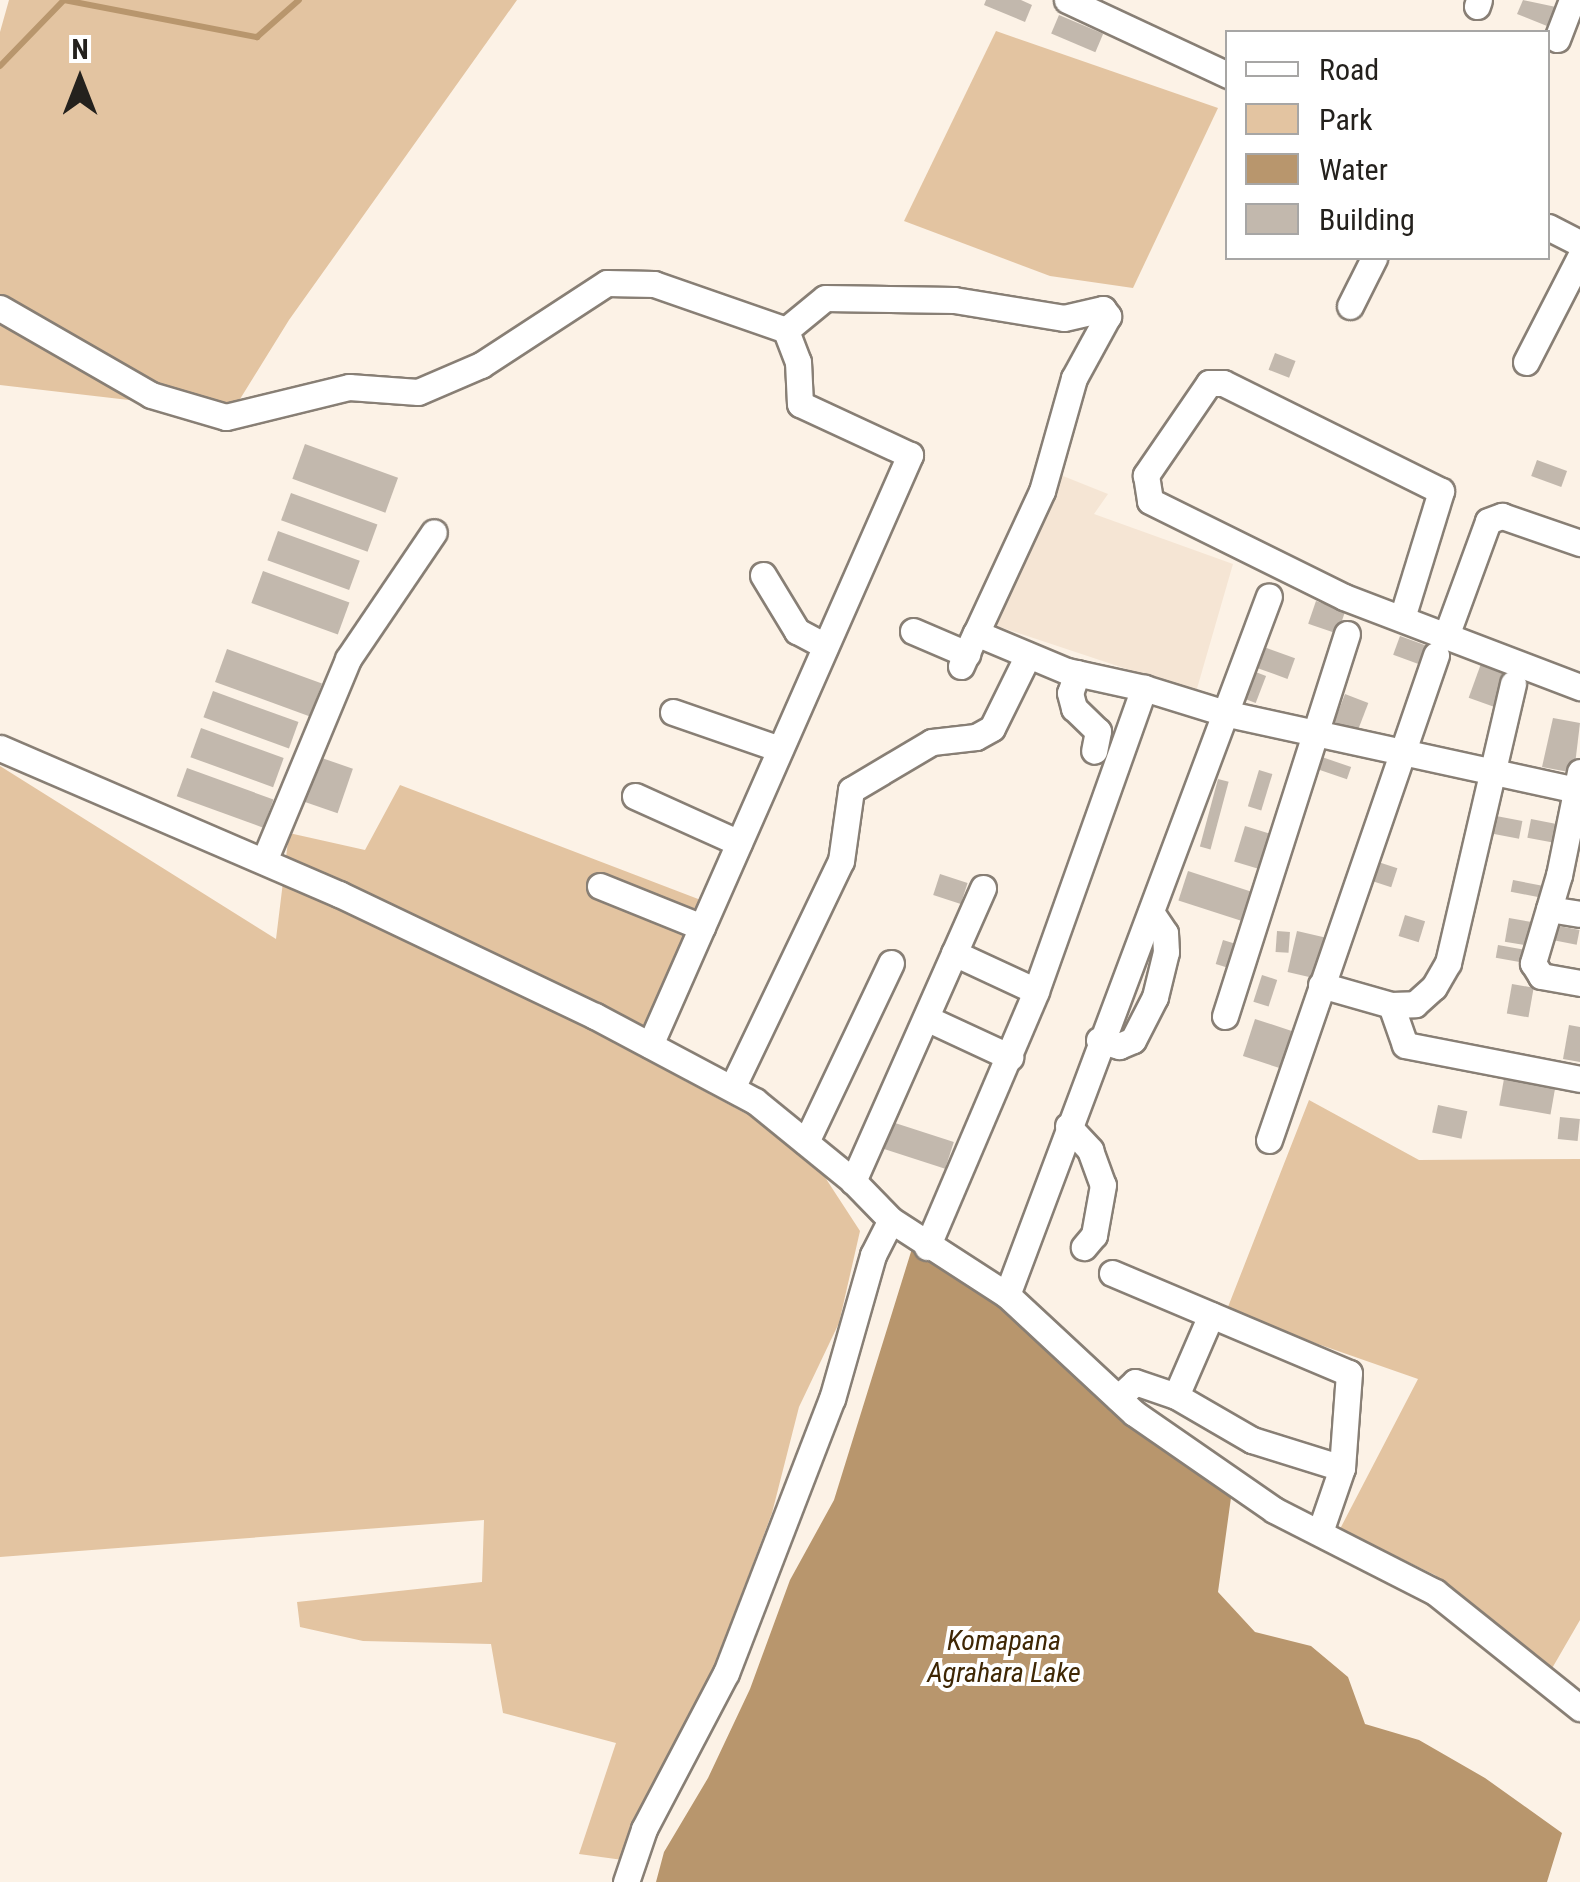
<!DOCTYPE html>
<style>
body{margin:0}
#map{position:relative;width:1580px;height:1882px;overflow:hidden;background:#fcf2e6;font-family:"Roboto Condensed",sans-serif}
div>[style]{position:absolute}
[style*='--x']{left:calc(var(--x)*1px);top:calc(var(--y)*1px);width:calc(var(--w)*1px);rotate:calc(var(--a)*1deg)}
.built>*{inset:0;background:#f5e5d4}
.green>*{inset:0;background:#e3c4a1}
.water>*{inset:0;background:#b8966d}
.stream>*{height:6px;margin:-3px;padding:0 3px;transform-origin:3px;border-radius:3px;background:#b8966d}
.building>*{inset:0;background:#c2b8ad;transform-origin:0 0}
.roads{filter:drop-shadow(2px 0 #887f75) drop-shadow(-2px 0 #887f75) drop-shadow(0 2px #887f75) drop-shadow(0 -2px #887f75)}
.minor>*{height:25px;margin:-12.5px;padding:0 12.5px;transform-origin:12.5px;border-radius:12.5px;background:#fff}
span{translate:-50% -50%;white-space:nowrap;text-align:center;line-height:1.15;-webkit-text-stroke:8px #fff;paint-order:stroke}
.water-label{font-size:28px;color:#3f2704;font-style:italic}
.legend{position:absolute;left:1225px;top:30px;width:325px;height:230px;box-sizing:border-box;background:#fff;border:2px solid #a7a6a5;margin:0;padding:12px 18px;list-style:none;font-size:30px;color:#24211d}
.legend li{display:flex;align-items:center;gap:20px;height:50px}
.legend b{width:50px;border:2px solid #a7a6a5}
.north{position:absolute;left:30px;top:30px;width:100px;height:100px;-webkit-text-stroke:8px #fff;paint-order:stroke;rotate:0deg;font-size:28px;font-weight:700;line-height:40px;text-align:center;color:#24211d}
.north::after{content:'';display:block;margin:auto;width:35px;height:45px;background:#24211d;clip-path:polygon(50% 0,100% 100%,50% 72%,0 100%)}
</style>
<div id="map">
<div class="built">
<i style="clip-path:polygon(1058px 474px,1108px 494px,1094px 514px,1233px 564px,1196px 692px,994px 625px)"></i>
</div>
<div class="green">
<i style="clip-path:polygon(9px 0,517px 0,289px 320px,232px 412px,0 385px,0 32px)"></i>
<i style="clip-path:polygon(996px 31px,1218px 108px,1133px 288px,1050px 276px,904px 221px)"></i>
<i style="clip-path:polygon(0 766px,276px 939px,289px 833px,365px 850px,400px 785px,706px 902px,637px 1055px,804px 1145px,860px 1231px,839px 1323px,799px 1407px,772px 1513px,704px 1694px,623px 1860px,579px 1854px,616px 1743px,503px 1713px,491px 1644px,363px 1641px,300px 1627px,297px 1602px,482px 1582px,484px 1520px,0 1557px)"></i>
<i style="clip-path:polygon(1309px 1100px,1419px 1160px,1580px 1159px,1580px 1620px,1547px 1677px,1435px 1575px,1340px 1529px,1418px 1379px,1226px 1312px)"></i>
</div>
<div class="water">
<i style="clip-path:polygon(919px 1226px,1234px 1476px,1218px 1592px,1255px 1632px,1311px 1646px,1348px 1677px,1365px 1724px,1419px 1740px,1485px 1778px,1562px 1833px,1547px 1882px,656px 1882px,664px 1852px,708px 1778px,750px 1689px,790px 1580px,834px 1500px)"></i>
</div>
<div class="stream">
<i style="--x:0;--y:66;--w:92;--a:-45.9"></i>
<i style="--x:64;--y:0;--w:197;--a:10.9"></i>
<i style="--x:257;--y:37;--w:56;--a:-41.4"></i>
</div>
<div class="building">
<i style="clip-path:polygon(986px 0,1021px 0,1032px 5px,1025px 22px,984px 5px)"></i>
<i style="clip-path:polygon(1523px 0,1556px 7px,1547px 26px,1517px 14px)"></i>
<i style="left:1059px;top:15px;width:48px;height:20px;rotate:23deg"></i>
<i style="left:1275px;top:353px;width:22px;height:18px;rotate:21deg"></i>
<i style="left:305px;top:444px;width:99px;height:37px;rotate:20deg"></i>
<i style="left:1537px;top:460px;width:32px;height:17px;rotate:20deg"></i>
<i style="left:291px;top:493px;width:92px;height:29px;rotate:20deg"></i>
<i style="left:278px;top:531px;width:87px;height:31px;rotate:20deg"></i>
<i style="left:263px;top:571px;width:92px;height:34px;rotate:20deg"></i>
<i style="left:1316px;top:601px;width:31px;height:24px;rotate:19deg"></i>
<i style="left:1400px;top:636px;width:32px;height:20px;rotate:20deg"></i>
<i style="left:1264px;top:647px;width:33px;height:22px;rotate:20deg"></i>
<i style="left:227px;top:649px;width:101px;height:35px;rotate:20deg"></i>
<i style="left:1482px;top:661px;width:29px;height:39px;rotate:20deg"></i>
<i style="left:1253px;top:671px;width:14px;height:29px;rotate:21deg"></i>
<i style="left:213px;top:691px;width:91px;height:28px;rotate:20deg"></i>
<i style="left:1345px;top:694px;width:25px;height:30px;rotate:21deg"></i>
<i style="clip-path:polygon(1553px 718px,1580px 723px,1574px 773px,1542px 767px)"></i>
<i style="left:201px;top:728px;width:88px;height:31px;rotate:20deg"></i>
<i style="left:316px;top:756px;width:39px;height:47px;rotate:19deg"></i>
<i style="left:1319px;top:756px;width:34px;height:13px;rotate:19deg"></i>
<i style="left:187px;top:768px;width:92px;height:30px;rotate:20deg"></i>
<i style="left:1259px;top:770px;width:14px;height:38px;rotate:17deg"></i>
<i style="left:1218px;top:779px;width:11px;height:70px;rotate:15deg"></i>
<i style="left:1491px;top:815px;width:32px;height:18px;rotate:11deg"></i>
<i style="left:1531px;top:819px;width:26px;height:19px;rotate:11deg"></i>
<i style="left:1245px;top:826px;width:27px;height:37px;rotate:17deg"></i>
<i style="left:1366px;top:858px;width:33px;height:20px;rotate:18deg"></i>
<i style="left:1188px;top:871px;width:70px;height:31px;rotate:18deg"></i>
<i style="left:940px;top:874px;width:29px;height:22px;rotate:18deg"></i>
<i style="left:1513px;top:880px;width:38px;height:12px;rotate:11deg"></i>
<i style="left:1405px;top:915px;width:21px;height:22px;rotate:17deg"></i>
<i style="left:1509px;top:918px;width:23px;height:24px;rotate:10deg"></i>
<i style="left:1554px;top:925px;width:26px;height:15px;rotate:11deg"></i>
<i style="left:1277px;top:931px;width:13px;height:21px;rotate:4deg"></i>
<i style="left:1297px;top:931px;width:31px;height:42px;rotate:13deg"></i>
<i style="left:1223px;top:940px;width:17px;height:25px;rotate:17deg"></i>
<i style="left:1498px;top:945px;width:27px;height:13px;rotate:10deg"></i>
<i style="left:1262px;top:975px;width:16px;height:28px;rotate:18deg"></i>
<i style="left:1512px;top:984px;width:22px;height:30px;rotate:10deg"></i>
<i style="left:1255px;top:1019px;width:45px;height:39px;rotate:18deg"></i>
<i style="clip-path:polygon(1569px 1025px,1580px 1027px,1580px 1062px,1563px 1059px)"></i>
<i style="left:1505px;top:1073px;width:52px;height:33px;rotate:10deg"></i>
<i style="left:1438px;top:1105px;width:30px;height:28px;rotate:12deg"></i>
<i style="left:1560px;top:1117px;width:20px;height:22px;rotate:6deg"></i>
<i style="left:892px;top:1122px;width:65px;height:28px;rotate:18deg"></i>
</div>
<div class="roads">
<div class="minor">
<i style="--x:1067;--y:0;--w:178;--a:25"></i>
<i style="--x:1477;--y:6;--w:6;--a:-72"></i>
<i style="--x:1557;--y:39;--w:42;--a:-69"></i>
<i style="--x:1548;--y:227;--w:36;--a:27"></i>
<i style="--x:1350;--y:306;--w:54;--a:-63.4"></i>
<i style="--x:0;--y:308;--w:174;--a:29.9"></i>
<i style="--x:151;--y:395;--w:78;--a:16.3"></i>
<i style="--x:226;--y:417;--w:127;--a:-13.7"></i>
<i style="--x:349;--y:387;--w:69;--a:4.1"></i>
<i style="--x:418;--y:392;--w:69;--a:-23.2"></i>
<i style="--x:481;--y:365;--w:150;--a:-33.1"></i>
<i style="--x:607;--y:283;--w:47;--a:1.2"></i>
<i style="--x:654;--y:284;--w:140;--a:19.2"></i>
<i style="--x:786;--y:330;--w:50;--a:-39.4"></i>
<i style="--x:825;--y:298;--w:129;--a:0.9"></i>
<i style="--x:954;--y:300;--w:111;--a:9.3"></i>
<i style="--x:1064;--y:318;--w:40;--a:-13"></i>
<i style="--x:1103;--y:309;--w:9;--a:54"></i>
<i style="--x:1108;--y:316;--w:71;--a:118.7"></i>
<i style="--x:1074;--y:378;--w:117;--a:105.8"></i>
<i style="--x:1042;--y:491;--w:157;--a:114.9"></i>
<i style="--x:1526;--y:362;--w:118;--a:-62.8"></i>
<i style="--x:763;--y:575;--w:66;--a:58.7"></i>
<i style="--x:797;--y:631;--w:32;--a:28"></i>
<i style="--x:1402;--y:618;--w:133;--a:-72.9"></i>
<i style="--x:1441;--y:491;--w:243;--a:-153.6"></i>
<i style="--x:1223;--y:383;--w:14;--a:180"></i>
<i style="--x:1209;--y:383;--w:112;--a:124.4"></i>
<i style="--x:1146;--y:475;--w:26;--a:81"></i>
<i style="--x:1150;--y:501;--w:216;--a:26.3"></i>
<i style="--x:1344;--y:597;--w:253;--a:20.9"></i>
<i style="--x:913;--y:631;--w:59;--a:23.1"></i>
<i style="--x:1446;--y:636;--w:122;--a:-69.9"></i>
<i style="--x:1488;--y:521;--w:15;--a:-20"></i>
<i style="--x:1502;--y:516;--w:83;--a:19.1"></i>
<i style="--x:961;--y:666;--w:36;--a:-66"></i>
<i style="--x:976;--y:633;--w:99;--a:22.7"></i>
<i style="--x:1067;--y:671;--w:79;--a:12.4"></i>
<i style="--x:1144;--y:688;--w:88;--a:17.2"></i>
<i style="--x:1228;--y:714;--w:360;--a:12.3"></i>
<i style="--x:1077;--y:673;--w:21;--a:109"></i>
<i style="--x:1070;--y:693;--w:16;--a:75"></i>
<i style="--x:1074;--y:708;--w:33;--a:44"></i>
<i style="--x:1098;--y:731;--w:20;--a:101"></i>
<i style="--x:673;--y:712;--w:113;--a:19.1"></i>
<i style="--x:0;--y:748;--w:369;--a:23.3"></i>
<i style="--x:339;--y:894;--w:284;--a:25.5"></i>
<i style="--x:595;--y:1016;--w:181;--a:28"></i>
<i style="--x:755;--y:1101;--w:127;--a:39.2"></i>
<i style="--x:1580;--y:772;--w:105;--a:101.5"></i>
<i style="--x:1559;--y:875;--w:92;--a:106.5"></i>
<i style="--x:1533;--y:963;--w:15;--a:58"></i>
<i style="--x:1541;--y:976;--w:40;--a:10"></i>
<i style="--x:635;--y:796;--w:114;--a:24.3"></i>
<i style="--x:264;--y:861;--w:219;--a:-67.4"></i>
<i style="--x:348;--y:659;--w:153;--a:-55.9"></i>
<i style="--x:600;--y:886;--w:110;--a:21.9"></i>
<i style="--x:983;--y:888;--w:321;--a:113.9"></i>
<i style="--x:853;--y:1181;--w:54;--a:45.7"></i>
<i style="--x:891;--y:1220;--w:138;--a:32.9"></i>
<i style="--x:1007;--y:1295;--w:746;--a:-69.45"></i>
<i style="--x:1549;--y:909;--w:31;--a:9"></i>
<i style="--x:954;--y:953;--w:90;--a:24.9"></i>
<i style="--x:1321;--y:985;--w:73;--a:15.9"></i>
<i style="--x:1391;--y:1005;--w:24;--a:-2"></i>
<i style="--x:1415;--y:1004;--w:25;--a:-42"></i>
<i style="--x:1434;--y:987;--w:28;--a:-60"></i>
<i style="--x:1448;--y:963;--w:287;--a:-76.9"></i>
<i style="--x:1391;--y:1005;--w:42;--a:70.7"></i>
<i style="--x:1405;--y:1045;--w:178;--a:11"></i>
<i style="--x:1225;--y:1016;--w:401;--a:-72.3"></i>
<i style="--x:926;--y:1018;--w:93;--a:24.9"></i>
<i style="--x:1099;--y:1040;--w:21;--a:17"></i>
<i style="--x:1119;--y:1046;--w:15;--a:-23"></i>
<i style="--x:1133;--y:1040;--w:48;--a:-62.9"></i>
<i style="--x:1155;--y:997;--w:46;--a:-76.3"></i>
<i style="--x:1166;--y:952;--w:19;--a:-93"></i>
<i style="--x:1165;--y:933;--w:25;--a:-124"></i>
<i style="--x:650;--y:1045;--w:645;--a:-66.22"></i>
<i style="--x:910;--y:455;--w:121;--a:-155.1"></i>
<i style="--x:800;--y:404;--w:42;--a:-92.7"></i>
<i style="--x:798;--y:362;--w:34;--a:-111"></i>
<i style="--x:732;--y:1088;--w:252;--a:-64.4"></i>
<i style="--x:841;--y:861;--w:72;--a:-82"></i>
<i style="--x:851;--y:790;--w:94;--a:-30.7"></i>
<i style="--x:932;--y:742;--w:44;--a:-6.5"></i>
<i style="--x:976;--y:737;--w:18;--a:-29"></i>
<i style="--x:992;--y:728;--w:81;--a:-63.7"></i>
<i style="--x:1068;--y:1126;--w:33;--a:47"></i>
<i style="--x:1090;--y:1150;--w:37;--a:70"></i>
<i style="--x:1103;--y:1185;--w:51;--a:100.2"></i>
<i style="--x:1094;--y:1235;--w:16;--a:130"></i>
<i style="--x:1269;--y:1140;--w:513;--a:-71"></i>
<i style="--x:806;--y:1142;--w:198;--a:-64.6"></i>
<i style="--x:927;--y:1247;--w:278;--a:-66.9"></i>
<i style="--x:1036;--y:991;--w:322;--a:-70.4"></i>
<i style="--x:1112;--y:1273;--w:257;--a:22.9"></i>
<i style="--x:1349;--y:1373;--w:95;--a:94.2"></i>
<i style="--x:1342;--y:1468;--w:68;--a:109"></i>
<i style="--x:1007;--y:1295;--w:173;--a:42.9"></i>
<i style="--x:1134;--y:1413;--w:170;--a:34.7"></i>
<i style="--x:1274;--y:1510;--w:181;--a:27"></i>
<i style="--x:1435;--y:1592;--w:186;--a:38.7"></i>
<i style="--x:1211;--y:1315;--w:88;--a:113.4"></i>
<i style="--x:1176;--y:1396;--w:88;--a:30.1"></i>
<i style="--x:1252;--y:1440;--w:94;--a:17.3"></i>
<i style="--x:1118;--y:1398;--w:23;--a:-43"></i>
<i style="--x:1135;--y:1382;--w:43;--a:18.9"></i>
<i style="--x:626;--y:1882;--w:56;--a:-71.2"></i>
<i style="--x:644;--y:1829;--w:176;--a:-62.3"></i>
<i style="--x:726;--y:1673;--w:294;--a:-68.9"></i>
<i style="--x:832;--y:1399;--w:150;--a:-74.1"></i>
<i style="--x:873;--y:1255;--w:39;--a:-63"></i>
</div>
</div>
<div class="water-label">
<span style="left:1004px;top:1657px">Komapana<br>Agrahara Lake</span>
</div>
<ul class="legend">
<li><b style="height:12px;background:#fff"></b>Road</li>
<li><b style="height:28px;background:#e3c4a1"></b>Park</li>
<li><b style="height:28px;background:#b8966d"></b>Water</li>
<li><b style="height:28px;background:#c2b8ad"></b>Building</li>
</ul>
<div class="north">N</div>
</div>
